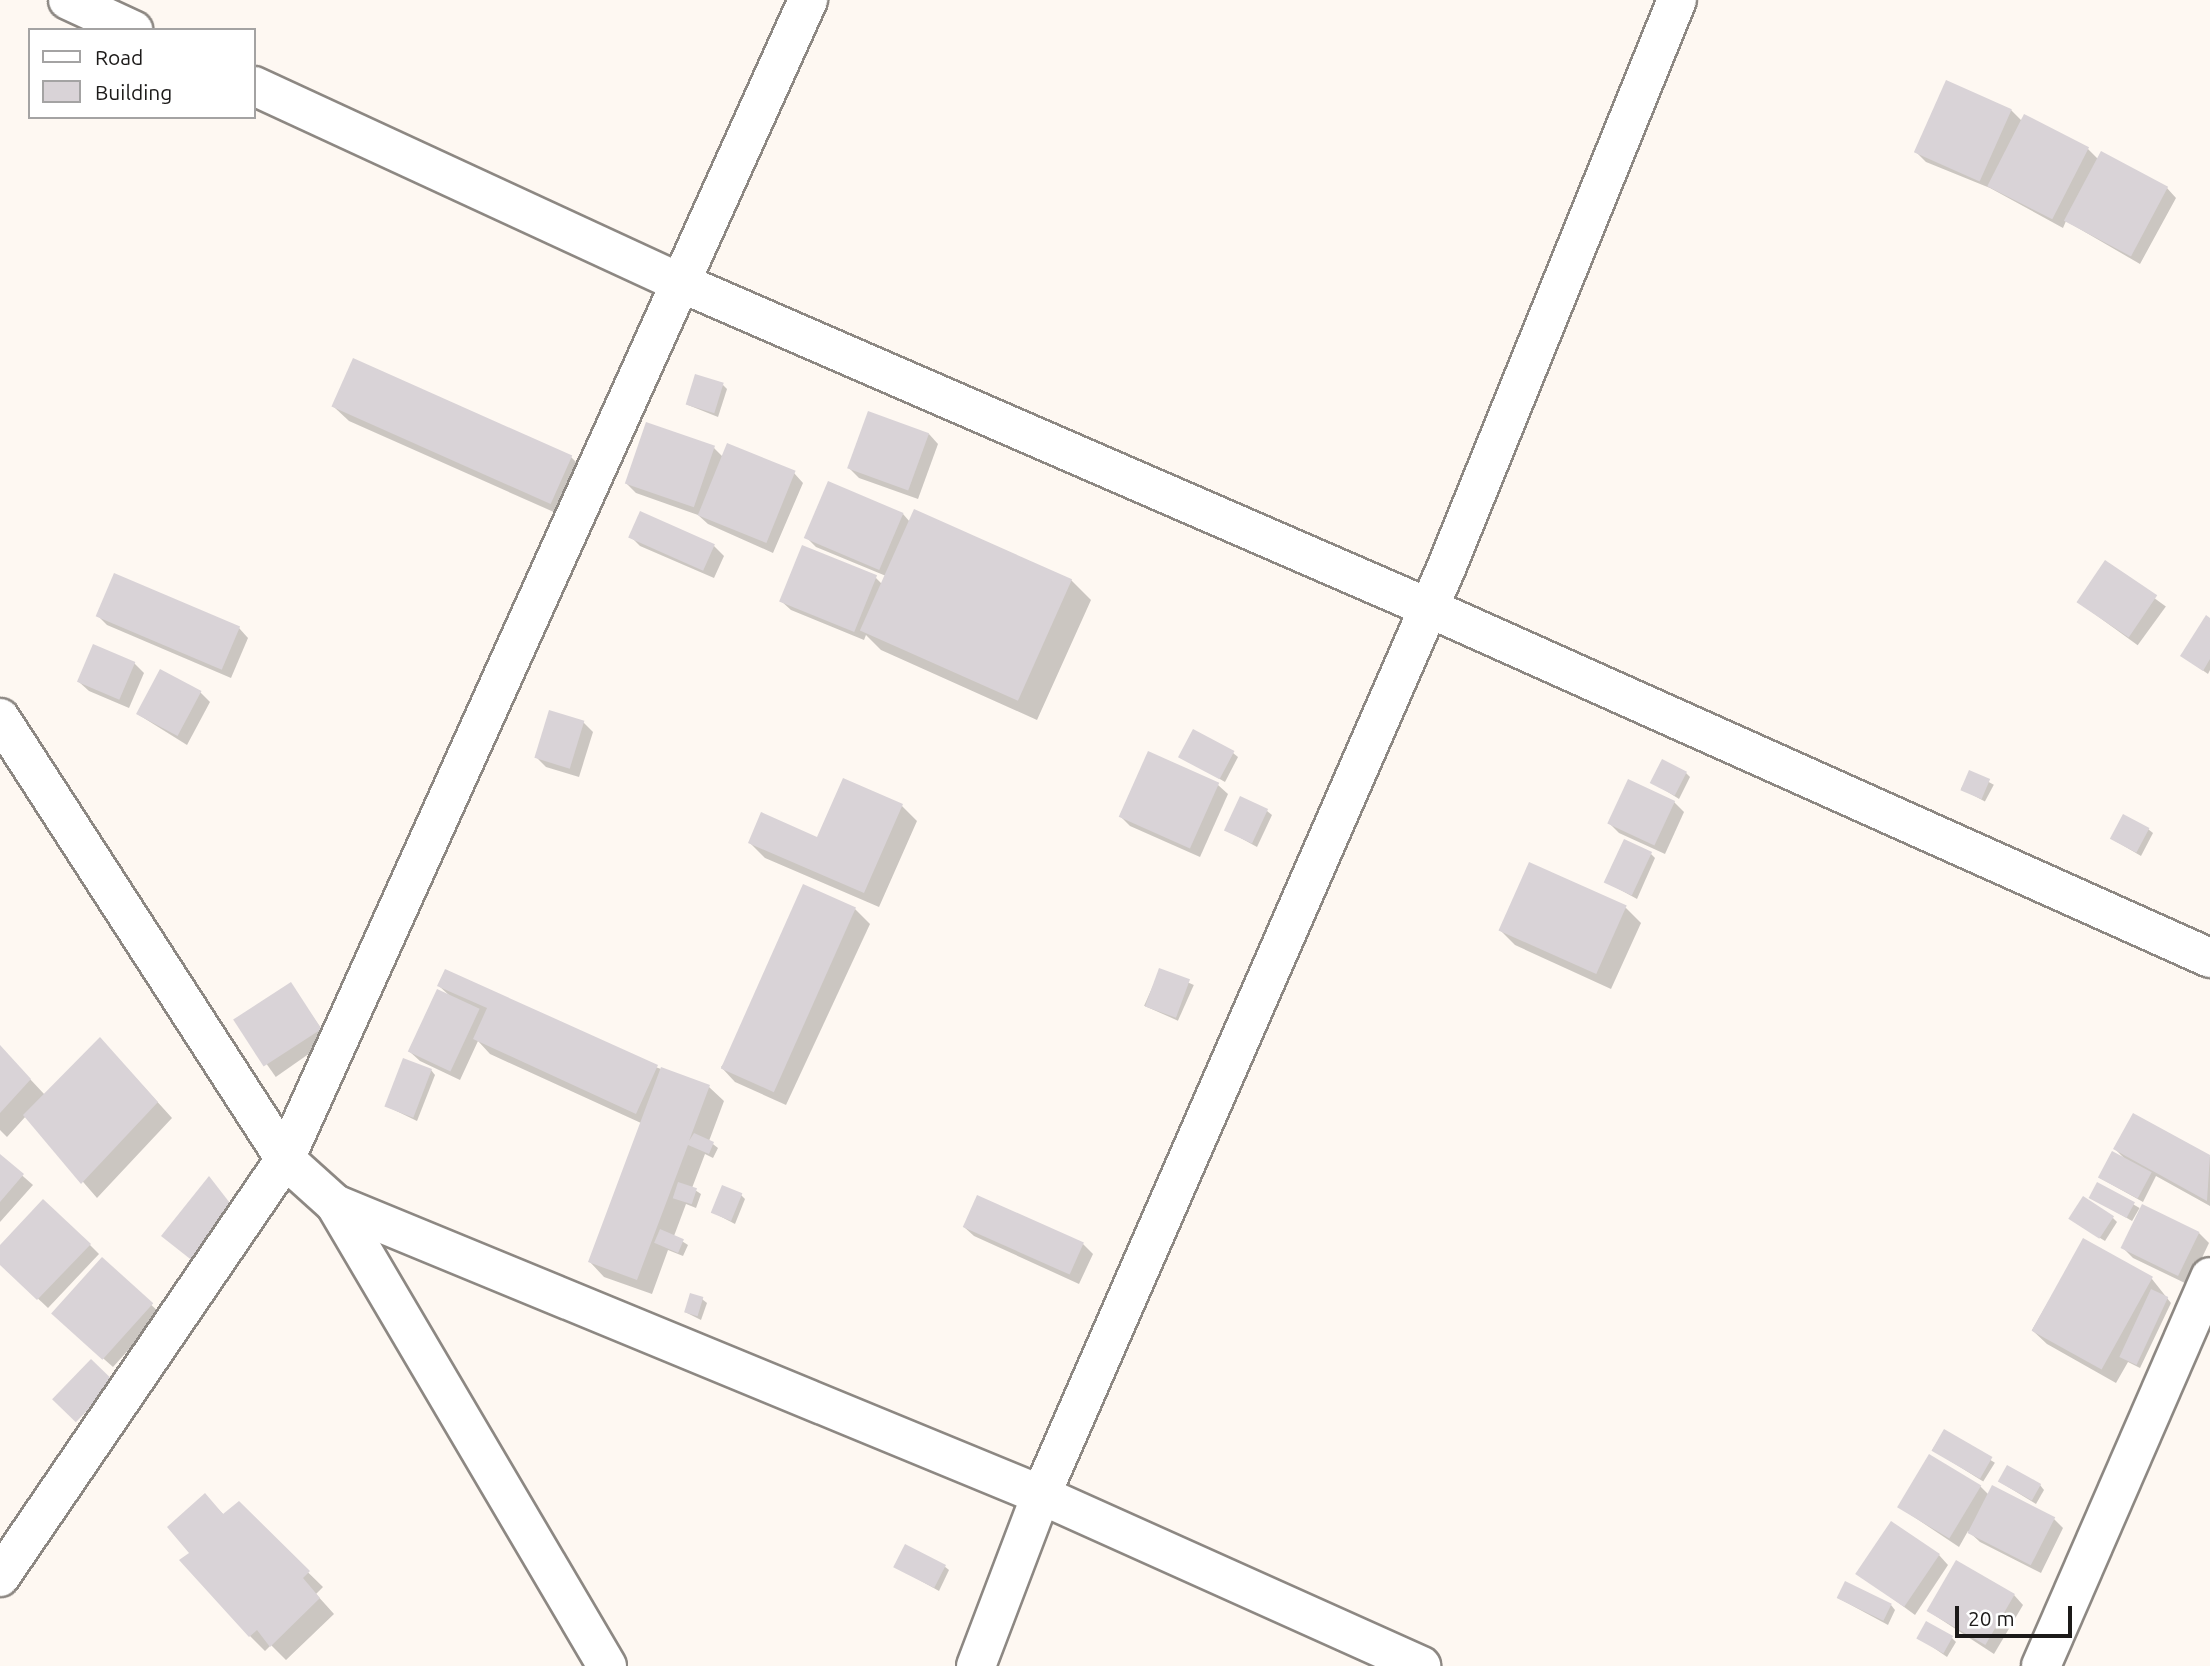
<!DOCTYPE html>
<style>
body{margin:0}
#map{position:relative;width:2210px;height:1666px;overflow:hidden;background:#fef8f2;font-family:Ubuntu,sans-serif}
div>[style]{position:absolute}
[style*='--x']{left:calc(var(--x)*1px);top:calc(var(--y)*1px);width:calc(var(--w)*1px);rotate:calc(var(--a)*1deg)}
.shadow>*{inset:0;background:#0003;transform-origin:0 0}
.building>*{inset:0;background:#d9d3d7;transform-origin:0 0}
.roads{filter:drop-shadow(2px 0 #8d8883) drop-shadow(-2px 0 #8d8883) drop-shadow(0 2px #8d8883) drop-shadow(0 -2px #8d8883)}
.street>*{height:38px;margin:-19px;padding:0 19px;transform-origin:19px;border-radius:19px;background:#fff}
span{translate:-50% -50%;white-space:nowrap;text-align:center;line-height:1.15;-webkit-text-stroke:5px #fff;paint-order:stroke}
.legend{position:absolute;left:28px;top:28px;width:228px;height:91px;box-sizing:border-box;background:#fff;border:2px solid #a4a3a3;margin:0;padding:9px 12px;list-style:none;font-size:21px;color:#1c1a19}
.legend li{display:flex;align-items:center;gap:14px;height:35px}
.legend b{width:35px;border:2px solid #a4a3a3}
.scale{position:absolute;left:1955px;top:1606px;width:117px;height:32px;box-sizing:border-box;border:4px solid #1c1a19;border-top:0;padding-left:9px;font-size:21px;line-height:24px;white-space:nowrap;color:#1c1a19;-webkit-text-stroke:5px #fff;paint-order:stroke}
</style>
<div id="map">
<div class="shadow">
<i style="clip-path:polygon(2011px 110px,2022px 121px,2088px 149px,2098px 159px,2167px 188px,2176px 198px,2140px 264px,2066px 221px,2063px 228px,1990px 188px,1926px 162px,1916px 152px)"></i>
<i style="clip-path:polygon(723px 385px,727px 389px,718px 417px,688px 405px)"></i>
<i style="clip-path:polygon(334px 407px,571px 457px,586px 472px,565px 517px,349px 421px)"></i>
<i style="clip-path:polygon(929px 434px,938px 444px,918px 499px,859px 478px,849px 468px)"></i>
<i style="clip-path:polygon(714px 448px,723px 457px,794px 473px,803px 483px,773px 553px,708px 524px,698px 515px,636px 493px,626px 483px)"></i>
<i style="clip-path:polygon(903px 514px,910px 522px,1071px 580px,1091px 600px,1037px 720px,881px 650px,866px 635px,864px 640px,791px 610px,781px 601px,876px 578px,882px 584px,886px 576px,816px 547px,806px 537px)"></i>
<i style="clip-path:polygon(630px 536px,714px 546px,724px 556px,714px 578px,640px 546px)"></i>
<i style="left:2106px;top:563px;width:74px;height:48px;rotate:36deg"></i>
<i style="clip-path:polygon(97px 615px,239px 628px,248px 638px,231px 678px,107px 625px)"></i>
<i style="clip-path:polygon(2210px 620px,2210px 670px,2208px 674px,2182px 656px)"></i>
<i style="clip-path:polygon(134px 663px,144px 673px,129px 708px,89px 691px,79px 682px)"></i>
<i style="clip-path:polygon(200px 692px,210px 702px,187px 745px,139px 715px)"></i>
<i style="clip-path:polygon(583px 722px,593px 732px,579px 777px,546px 767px,536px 757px)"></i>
<i style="clip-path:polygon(1233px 753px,1238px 757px,1225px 782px,1180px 756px)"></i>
<i style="clip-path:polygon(1149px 754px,1218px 785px,1228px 794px,1200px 857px,1130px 826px,1120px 816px)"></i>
<i style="left:1970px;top:772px;width:27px;height:19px;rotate:28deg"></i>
<i style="clip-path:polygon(1686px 773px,1690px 777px,1679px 799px,1652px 782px)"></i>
<i style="clip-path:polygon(843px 780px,902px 806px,917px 821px,879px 907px,765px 858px,750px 843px,818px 839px)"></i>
<i style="clip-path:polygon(1628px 781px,1674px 802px,1684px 812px,1665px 854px,1619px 833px,1609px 823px)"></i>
<i style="clip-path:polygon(1267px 811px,1272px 815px,1257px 847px,1226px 830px)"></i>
<i style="clip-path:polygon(2148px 829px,2153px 833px,2141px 856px,2112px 839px)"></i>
<i style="clip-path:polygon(1651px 854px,1655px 858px,1637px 899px,1606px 882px)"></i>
<i style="clip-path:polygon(1626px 908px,1641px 923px,1611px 989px,1515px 945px,1500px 930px)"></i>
<i style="clip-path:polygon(855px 909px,870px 924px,786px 1105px,735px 1082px,721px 1067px)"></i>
<i style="left:1160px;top:970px;width:37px;height:39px;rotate:24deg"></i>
<i style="left:290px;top:984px;width:68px;height:65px;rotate:55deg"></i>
<i style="clip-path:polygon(439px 986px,709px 1087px,724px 1101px,709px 1141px,718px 1148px,713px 1158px,705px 1154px,692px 1188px,701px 1194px,696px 1208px,686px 1204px,674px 1236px,688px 1245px,683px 1256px,668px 1250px,652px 1294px,604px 1277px,590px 1262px,641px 1123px,490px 1054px,478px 1041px,460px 1080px,420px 1061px,410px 1052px,451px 997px)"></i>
<i style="clip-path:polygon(0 1047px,45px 1095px,115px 1055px,172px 1118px,97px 1198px,26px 1116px,7px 1137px,0 1130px)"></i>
<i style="clip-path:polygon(431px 1070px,435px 1075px,417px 1121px,386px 1106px)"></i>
<i style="clip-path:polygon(2134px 1115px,2210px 1157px,2210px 1206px,2156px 1176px,2143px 1202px,2100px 1178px,2126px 1160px,2115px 1149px)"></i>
<i style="clip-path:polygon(0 1156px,33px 1185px,0 1222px)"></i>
<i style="left:2098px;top:1184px;width:48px;height:15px;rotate:30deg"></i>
<i style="clip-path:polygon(741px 1195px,745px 1199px,735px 1224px,712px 1212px)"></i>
<i style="clip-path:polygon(2113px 1218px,2117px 1222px,2105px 1241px,2076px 1223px)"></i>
<i style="clip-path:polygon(964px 1227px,1083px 1244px,1093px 1254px,1079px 1284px,974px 1236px)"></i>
<i style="clip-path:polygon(2199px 1233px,2209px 1243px,2189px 1285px,2133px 1258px,2123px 1248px)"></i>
<i style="clip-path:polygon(2084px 1240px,2152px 1279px,2171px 1303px,2140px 1368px,2128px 1362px,2116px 1383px,2047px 1344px,2032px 1330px)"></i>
<i style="clip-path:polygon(90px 1245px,99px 1254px,48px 1308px,0 1263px,0 1248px)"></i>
<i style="clip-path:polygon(103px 1260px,161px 1314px,113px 1367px,63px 1323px)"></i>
<i style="clip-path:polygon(702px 1299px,707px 1303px,701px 1320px,685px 1312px)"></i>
<i style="left:1944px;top:1431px;width:60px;height:22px;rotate:32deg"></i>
<i style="clip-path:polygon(2000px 1482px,2040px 1485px,2044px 1490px,2036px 1504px)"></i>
<i style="clip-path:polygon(1980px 1486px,1989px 1495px,2053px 1518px,2063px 1528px,2041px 1573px,1980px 1542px,1968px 1531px,1959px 1547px,1899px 1507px)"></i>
<i style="clip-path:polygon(205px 1496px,224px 1515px,238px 1504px,323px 1587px,316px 1594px,334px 1614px,286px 1660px,271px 1645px,265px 1651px,250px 1636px,192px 1554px)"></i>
<i style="clip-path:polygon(1939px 1555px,1948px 1565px,1915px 1615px,1858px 1573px)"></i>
<i style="clip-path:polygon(944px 1566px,949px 1570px,939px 1591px,896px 1567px)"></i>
<i style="clip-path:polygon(2014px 1595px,2023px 1605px,1994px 1654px,1928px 1611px)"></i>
<i style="clip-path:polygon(1838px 1598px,1891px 1605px,1895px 1610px,1888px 1625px)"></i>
<i style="clip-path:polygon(1918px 1637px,1952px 1638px,1956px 1642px,1947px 1657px)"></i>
</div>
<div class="building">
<i style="left:1946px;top:80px;width:72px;height:79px;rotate:24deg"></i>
<i style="left:2024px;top:114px;width:73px;height:81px;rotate:27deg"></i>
<i style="left:2101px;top:151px;width:76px;height:79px;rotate:28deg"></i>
<i style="left:353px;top:358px;width:240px;height:53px;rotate:24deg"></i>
<i style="left:695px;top:374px;width:30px;height:32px;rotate:17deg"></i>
<i style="left:868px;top:411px;width:65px;height:61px;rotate:20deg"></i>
<i style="left:646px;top:422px;width:73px;height:65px;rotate:19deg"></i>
<i style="left:727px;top:443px;width:74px;height:78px;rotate:22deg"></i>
<i style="left:828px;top:481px;width:82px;height:62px;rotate:23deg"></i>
<i style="left:914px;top:509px;width:173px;height:133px;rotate:24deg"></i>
<i style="left:640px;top:511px;width:82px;height:29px;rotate:24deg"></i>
<i style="left:802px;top:545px;width:81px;height:61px;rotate:22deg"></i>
<i style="left:2105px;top:560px;width:63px;height:51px;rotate:34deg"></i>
<i style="left:114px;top:573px;width:137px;height:47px;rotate:23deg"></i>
<i style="clip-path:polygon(2206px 615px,2210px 618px,2210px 659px,2203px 671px,2180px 656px)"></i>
<i style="left:93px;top:644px;width:46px;height:41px;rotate:23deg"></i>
<i style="left:160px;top:669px;width:47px;height:51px;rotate:28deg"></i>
<i style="left:549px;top:710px;width:37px;height:50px;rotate:17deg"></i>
<i style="left:1193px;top:729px;width:47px;height:32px;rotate:28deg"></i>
<i style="left:1148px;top:751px;width:78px;height:72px;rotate:24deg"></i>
<i style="left:1662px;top:759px;width:28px;height:27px;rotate:27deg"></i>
<i style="left:1969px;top:770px;width:23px;height:22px;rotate:23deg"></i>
<i style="clip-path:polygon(843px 778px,903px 804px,864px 893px,748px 843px,761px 812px,817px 837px)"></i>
<i style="left:1628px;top:779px;width:52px;height:49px;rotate:25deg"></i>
<i style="left:1240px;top:796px;width:31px;height:38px;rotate:25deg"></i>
<i style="left:2123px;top:814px;width:30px;height:28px;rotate:28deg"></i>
<i style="left:1624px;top:839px;width:31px;height:48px;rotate:25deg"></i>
<i style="left:1529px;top:862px;width:107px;height:75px;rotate:24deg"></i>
<i style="left:803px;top:884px;width:58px;height:202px;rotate:24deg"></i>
<i style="left:1159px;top:968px;width:33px;height:41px;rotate:20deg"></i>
<i style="clip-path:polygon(445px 969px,658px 1065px,636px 1114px,473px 1039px,487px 1008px,437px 986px)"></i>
<i style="left:291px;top:982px;width:56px;height:69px;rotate:57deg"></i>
<i style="left:437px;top:989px;width:47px;height:69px;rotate:25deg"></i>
<i style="clip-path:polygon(100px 1037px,158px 1102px,81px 1184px,23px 1115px)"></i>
<i style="clip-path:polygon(0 1045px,31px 1079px,0 1113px)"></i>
<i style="left:403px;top:1058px;width:31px;height:52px;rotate:21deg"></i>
<i style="clip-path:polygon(661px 1067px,710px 1085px,689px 1141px,694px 1133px,714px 1142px,709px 1154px,688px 1145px,637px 1280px,588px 1262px)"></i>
<i style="clip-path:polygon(2133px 1113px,2210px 1155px,2207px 1201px,2113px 1149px)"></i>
<i style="left:2112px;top:1151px;width:45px;height:30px;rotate:28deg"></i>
<i style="clip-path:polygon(0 1154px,24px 1174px,0 1202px)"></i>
<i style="clip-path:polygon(209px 1176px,233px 1207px,194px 1262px,161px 1236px)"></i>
<i style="left:678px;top:1182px;width:20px;height:17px;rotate:18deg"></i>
<i style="left:2097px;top:1182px;width:43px;height:18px;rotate:28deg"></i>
<i style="left:722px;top:1185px;width:22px;height:30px;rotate:22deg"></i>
<i style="left:977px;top:1195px;width:117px;height:35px;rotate:24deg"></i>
<i style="left:2083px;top:1196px;width:37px;height:27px;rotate:33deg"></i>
<i style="clip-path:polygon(43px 1199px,91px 1244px,37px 1300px,0 1265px,0 1245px)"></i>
<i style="left:2142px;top:1204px;width:64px;height:49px;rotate:26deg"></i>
<i style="left:660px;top:1229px;width:26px;height:15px;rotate:23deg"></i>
<i style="left:2083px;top:1238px;width:80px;height:106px;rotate:29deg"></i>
<i style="left:102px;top:1257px;width:69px;height:76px;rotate:42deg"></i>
<i style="left:2151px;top:1289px;width:19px;height:75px;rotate:25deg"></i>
<i style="left:690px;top:1293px;width:14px;height:20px;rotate:17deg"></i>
<i style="left:91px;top:1359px;width:33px;height:56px;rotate:44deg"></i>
<i style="left:1944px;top:1429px;width:56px;height:25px;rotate:30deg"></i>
<i style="left:1929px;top:1454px;width:61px;height:62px;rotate:31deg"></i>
<i style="left:2007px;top:1465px;width:39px;height:19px;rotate:29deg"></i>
<i style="left:1992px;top:1485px;width:71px;height:54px;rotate:27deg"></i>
<i style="clip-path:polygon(205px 1493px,223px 1514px,239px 1501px,310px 1571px,303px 1578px,320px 1598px,270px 1647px,257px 1630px,249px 1637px,179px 1560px,189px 1553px,167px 1527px)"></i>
<i style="left:1891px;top:1521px;width:59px;height:64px;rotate:34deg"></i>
<i style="left:905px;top:1544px;width:46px;height:26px;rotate:27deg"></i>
<i style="left:1956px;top:1560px;width:68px;height:59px;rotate:30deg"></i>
<i style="left:1845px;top:1581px;width:52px;height:19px;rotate:26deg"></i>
<i style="left:1926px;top:1621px;width:31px;height:20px;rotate:29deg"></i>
</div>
<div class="roads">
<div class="street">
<i style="--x:68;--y:0;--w:72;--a:24.8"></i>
<i style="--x:254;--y:86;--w:468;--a:24.8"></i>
<i style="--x:679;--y:282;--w:818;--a:23.49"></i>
<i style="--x:1429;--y:608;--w:856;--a:24.14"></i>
<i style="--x:0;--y:718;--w:525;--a:57.13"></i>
<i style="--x:285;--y:1159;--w:67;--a:42"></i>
<i style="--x:335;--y:1204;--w:764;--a:22.4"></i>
<i style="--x:1041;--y:1495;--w:417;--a:24.2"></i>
<i style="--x:335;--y:1204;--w:536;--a:59.51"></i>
<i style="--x:0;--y:1577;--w:506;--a:-55.71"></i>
<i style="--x:285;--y:1159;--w:1272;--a:-65.71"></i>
<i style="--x:976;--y:1666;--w:183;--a:-69.2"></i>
<i style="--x:1041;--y:1495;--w:1014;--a:-66.39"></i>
<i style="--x:1447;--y:566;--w:611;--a:-67.89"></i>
<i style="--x:2041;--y:1666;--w:424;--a:-66.5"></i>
</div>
</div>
<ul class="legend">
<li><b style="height:9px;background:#fff"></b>Road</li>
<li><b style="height:19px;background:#d9d3d7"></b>Building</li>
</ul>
<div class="scale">20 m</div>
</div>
